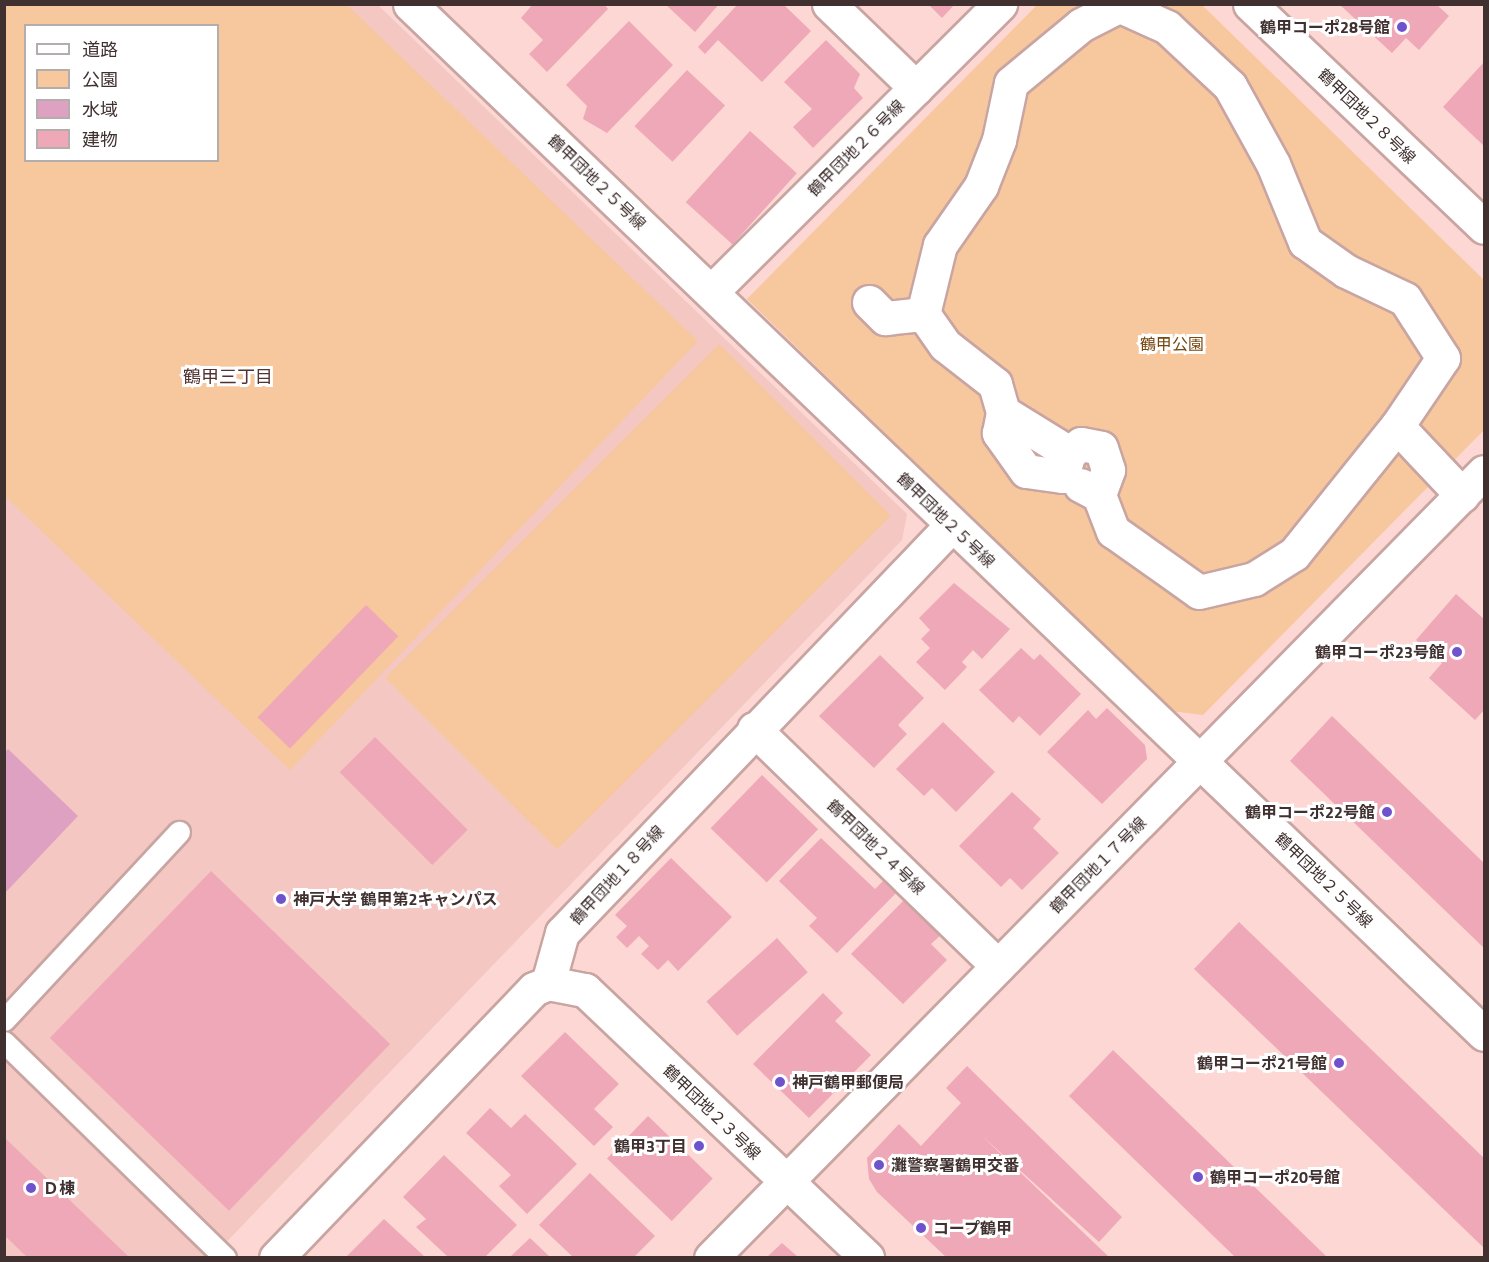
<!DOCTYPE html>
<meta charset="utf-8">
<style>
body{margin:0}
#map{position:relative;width:1489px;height:1262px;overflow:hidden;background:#fdd7d3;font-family:"Titillium Web","Noto Sans JP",sans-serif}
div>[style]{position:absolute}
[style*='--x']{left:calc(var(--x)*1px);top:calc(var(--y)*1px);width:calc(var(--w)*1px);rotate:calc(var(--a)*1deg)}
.built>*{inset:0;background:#f4c7c2}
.green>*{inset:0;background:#f7c79d;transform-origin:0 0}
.water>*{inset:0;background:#dfa1c2}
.building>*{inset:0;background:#efa8b7;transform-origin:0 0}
.roads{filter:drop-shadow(2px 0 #c9a5a2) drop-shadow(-2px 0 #c9a5a2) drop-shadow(0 2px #c9a5a2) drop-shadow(0 -2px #c9a5a2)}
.lane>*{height:21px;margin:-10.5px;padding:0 10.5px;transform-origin:10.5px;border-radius:10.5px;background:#fff}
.street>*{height:33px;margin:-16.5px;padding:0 16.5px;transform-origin:16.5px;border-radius:16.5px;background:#fff}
.secondary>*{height:33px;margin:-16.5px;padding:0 16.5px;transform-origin:16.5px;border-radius:16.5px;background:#fff}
.dots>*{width:16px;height:16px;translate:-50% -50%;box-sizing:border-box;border:3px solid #fff;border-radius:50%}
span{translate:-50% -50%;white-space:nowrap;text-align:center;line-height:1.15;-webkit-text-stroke:6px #fff;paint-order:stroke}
.poi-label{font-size:16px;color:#403130;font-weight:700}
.right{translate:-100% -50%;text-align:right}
.left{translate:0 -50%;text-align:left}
.street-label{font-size:16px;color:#403130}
.park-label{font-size:16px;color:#784712}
.neighbourhood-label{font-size:18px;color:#513431}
.frame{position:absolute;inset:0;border:6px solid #403130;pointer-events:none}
.legend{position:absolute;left:24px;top:24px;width:195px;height:138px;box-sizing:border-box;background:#fff;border:2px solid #b3adac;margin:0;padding:8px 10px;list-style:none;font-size:18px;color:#403130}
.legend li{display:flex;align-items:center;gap:12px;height:30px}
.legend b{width:30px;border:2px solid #b3adac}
</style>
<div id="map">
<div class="built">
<i style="clip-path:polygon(evenodd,5px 5px,378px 5px,907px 514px,902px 540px,212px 1257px,5px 1258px,5px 5px,26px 26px,218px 26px,218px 160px,26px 160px,26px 26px)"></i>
</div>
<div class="green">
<i style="clip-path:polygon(evenodd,4px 5px,347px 5px,698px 341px,290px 770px,5px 496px,4px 5px,26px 26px,218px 26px,218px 160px,26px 160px,26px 26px)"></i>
<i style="clip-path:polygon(1037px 5px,1202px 5px,1484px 280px,1484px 430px,1203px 715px,1171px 711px,747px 299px)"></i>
<i style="left:719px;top:344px;width:243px;height:472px;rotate:45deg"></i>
</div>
<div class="water">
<i style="clip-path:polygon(8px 749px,78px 816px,5px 893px,4px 753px)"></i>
</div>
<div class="building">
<i style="clip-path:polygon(533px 4px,604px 4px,608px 9px,547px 72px,529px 54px,543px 40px,521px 18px)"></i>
<i style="clip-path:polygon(665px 4px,719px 4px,695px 32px)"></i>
<i style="clip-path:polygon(738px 4px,783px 4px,811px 31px,762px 82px,718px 40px,705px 54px,698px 47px)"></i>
<i style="clip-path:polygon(928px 4px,955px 4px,942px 18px)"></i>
<i style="clip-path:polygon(1339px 4px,1436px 4px,1449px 16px,1419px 50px,1406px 38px,1392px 53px)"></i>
<i style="clip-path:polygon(629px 21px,673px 65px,607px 133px,583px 119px,587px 106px,566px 85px)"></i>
<i style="clip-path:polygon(826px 40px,860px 74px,854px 88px,863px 98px,813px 148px,793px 127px,812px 109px,784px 82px)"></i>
<i style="clip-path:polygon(1484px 62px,1484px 146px,1443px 107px)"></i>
<i style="left:687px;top:70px;width:52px;height:77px;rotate:43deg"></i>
<i style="left:750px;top:131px;width:63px;height:96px;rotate:42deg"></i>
<i style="clip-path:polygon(954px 583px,1010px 629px,982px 659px,973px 650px,962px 662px,967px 667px,945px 690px,916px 662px,930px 648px,921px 639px,930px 630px,919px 618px)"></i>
<i style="clip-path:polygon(1456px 594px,1484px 619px,1484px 710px,1475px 720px,1429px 678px,1442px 663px,1416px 640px)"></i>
<i style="left:366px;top:605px;width:45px;height:156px;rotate:44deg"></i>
<i style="clip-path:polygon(1021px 648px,1034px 660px,1040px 654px,1081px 694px,1040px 736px,1019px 716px,1013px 723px,979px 690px)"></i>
<i style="clip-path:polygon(880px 655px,924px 698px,898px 725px,907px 734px,874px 768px,819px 716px)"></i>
<i style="clip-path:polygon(1107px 708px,1145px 745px,1147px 759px,1102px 804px,1047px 752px,1088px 710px,1096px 719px)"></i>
<i style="clip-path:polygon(1332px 716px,1484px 863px,1484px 948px,1290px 761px)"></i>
<i style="clip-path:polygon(943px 722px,995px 772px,956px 812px,932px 788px,924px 796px,896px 769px)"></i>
<i style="left:375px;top:737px;width:131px;height:50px;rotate:45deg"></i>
<i style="left:762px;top:775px;width:78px;height:74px;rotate:44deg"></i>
<i style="clip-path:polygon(1012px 792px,1041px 819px,1033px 828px,1059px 853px,1022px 890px,1010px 878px,1001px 887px,959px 846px)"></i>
<i style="clip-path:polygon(821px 838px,875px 889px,886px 878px,899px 890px,837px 953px,809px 926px,817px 918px,779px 881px)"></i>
<i style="clip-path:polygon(671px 858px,732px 917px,678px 971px,668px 960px,658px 970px,641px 954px,649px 946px,639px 936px,627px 948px,616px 937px,627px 926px,615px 915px)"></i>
<i style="left:211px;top:871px;width:249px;height:232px;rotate:44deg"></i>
<i style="clip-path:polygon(906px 898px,943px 933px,931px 944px,947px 960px,903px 1004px,851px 954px)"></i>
<i style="clip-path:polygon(1239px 922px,1484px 1158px,1484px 1248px,1194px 969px)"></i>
<i style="left:777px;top:938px;width:46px;height:95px;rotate:48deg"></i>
<i style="clip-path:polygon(823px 993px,843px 1013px,835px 1021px,871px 1055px,809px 1118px,753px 1064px)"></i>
<i style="clip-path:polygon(565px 1032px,619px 1084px,594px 1109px,613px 1127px,594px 1146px,521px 1076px)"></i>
<i style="clip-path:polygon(1113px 1050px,1327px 1257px,1235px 1257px,1069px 1096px)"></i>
<i style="clip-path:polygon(967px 1066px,1122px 1217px,1099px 1242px,980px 1134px,1109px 1257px,946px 1257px,877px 1192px,869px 1179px,867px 1158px,899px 1124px,921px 1146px,961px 1103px,946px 1088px)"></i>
<i style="clip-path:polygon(490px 1108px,511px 1128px,525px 1114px,577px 1164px,527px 1214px,499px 1186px,511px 1175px,466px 1133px)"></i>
<i style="left:648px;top:1116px;width:90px;height:59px;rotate:44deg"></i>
<i style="clip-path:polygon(6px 1139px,129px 1257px,27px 1257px,4px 1235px)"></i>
<i style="clip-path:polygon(444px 1155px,517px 1225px,485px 1257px,448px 1257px,416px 1227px,426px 1219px,403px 1197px)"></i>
<i style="clip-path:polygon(590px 1173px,655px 1236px,634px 1257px,573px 1257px,539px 1225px)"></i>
<i style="clip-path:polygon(384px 1219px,425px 1257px,346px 1257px)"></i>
<i style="clip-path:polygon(530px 1238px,550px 1257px,510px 1257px)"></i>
<i style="clip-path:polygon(782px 1243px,798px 1257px,767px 1257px)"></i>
</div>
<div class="roads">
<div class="lane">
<i style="--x:4;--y:1020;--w:257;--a:-47.1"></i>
<i style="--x:4;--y:1042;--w:309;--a:44.3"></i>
</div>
<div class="street">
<i style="--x:410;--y:4;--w:1488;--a:43.8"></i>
<i style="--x:829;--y:4;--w:121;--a:44"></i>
<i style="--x:1250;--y:4;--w:323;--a:43.6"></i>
<i style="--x:712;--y:291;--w:407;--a:-44.9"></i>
<i style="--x:869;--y:302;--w:23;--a:45"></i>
<i style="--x:885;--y:318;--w:38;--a:-6"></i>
<i style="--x:1003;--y:412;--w:78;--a:31.8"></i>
<i style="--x:1069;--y:453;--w:24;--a:107"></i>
<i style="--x:1062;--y:476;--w:36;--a:-172"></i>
<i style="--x:1026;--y:471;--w:47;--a:-125.4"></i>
<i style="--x:999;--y:433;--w:21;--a:-79"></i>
<i style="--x:1003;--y:412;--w:29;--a:-106"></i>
<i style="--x:995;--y:384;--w:63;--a:-142"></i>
<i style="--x:945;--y:345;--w:38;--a:-125"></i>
<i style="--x:923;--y:314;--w:71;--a:-76.2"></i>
<i style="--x:940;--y:245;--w:72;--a:-55.2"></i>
<i style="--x:981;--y:186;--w:49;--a:-68.6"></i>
<i style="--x:999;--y:140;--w:58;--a:-78.1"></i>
<i style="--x:1011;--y:83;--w:91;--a:-39.6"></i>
<i style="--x:1081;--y:25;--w:38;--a:-27"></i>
<i style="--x:1397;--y:426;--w:95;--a:46.7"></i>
<i style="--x:1069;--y:453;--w:15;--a:-37"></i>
<i style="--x:1081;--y:444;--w:20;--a:11"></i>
<i style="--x:1101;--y:448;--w:23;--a:72"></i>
<i style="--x:1108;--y:470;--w:27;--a:110"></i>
<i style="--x:1099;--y:495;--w:21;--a:-152"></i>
<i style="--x:1099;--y:495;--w:39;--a:69"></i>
<i style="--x:1113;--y:531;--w:105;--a:35.3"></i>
<i style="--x:1199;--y:592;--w:57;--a:-13.3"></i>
<i style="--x:1254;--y:579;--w:47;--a:-32"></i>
<i style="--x:1294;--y:554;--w:164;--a:-51.2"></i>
<i style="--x:1397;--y:426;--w:82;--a:-55.9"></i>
<i style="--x:1443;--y:358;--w:70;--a:-122.8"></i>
<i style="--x:1405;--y:299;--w:65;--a:-154.6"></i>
<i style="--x:1346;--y:271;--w:50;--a:-144.7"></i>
<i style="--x:1305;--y:242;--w:84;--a:-112.3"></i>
<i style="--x:1273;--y:164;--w:89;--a:-118.9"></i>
<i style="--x:1230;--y:86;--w:86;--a:-136.9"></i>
<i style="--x:1167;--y:27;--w:56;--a:-155.7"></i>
<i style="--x:754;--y:729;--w:340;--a:44.2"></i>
<i style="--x:548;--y:983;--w:52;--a:-74.4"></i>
<i style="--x:562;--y:933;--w:563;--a:-46.3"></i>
<i style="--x:711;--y:1258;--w:1102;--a:-45.48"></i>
</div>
<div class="secondary">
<i style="--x:276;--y:1258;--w:373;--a:-46.2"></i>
<i style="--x:534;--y:989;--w:15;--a:-23"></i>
<i style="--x:548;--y:983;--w:38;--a:11"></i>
<i style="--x:585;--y:990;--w:389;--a:43.5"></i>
</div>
</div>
<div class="dots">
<i style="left:1402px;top:27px;background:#6e53cd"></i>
<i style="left:1457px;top:652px;background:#6e53cd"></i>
<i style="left:1387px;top:812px;background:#6e53cd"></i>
<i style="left:281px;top:899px;background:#6e53cd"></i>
<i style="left:1339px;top:1063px;background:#6e53cd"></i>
<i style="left:780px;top:1082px;background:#6e53cd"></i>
<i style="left:699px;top:1146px;background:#6e53cd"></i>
<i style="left:879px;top:1165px;background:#6e53cd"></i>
<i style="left:1198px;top:1177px;background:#6e53cd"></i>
<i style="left:31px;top:1188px;background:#6e53cd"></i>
<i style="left:921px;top:1228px;background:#6e53cd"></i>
</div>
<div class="poi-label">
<span class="right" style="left:1390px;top:27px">鶴甲コーポ28号館</span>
<span class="right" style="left:1445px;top:652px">鶴甲コーポ23号館</span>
<span class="right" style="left:1375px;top:812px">鶴甲コーポ22号館</span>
<span class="left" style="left:293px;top:899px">神戸大学 鶴甲第2キャンパス</span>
<span class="right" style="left:1327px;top:1063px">鶴甲コーポ21号館</span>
<span class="left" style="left:792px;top:1082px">神戸鶴甲郵便局</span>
<span class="right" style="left:687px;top:1146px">鶴甲3丁目</span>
<span class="left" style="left:891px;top:1165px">灘警察署鶴甲交番</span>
<span class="left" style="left:1210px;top:1177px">鶴甲コーポ20号館</span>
<span class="left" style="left:43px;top:1188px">Ｄ棟</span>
<span class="left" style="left:933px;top:1228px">コープ鶴甲</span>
</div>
<div class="street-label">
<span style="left:1367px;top:116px;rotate:44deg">鶴甲団地２８号線</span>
<span style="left:856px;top:148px;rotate:-45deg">鶴甲団地２６号線</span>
<span style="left:597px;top:182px;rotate:44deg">鶴甲団地２５号線</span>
<span style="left:946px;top:520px;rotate:44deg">鶴甲団地２５号線</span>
<span style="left:876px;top:847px;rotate:44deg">鶴甲団地２４号線</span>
<span style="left:1098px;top:865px;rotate:-45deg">鶴甲団地１７号線</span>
<span style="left:617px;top:875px;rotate:-47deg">鶴甲団地１８号線</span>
<span style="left:1324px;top:880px;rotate:44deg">鶴甲団地２５号線</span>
<span style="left:712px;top:1112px;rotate:44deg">鶴甲団地２３号線</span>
</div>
<div class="park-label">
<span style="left:1172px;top:344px">鶴甲公園</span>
</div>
<div class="neighbourhood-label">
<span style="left:228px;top:377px">鶴甲三丁目</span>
</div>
<div class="frame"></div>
<ul class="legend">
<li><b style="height:8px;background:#fff"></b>道路</li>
<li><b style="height:16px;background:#f7c79d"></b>公園</li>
<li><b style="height:16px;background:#dfa1c2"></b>水域</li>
<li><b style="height:16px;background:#efa8b7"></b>建物</li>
</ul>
</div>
